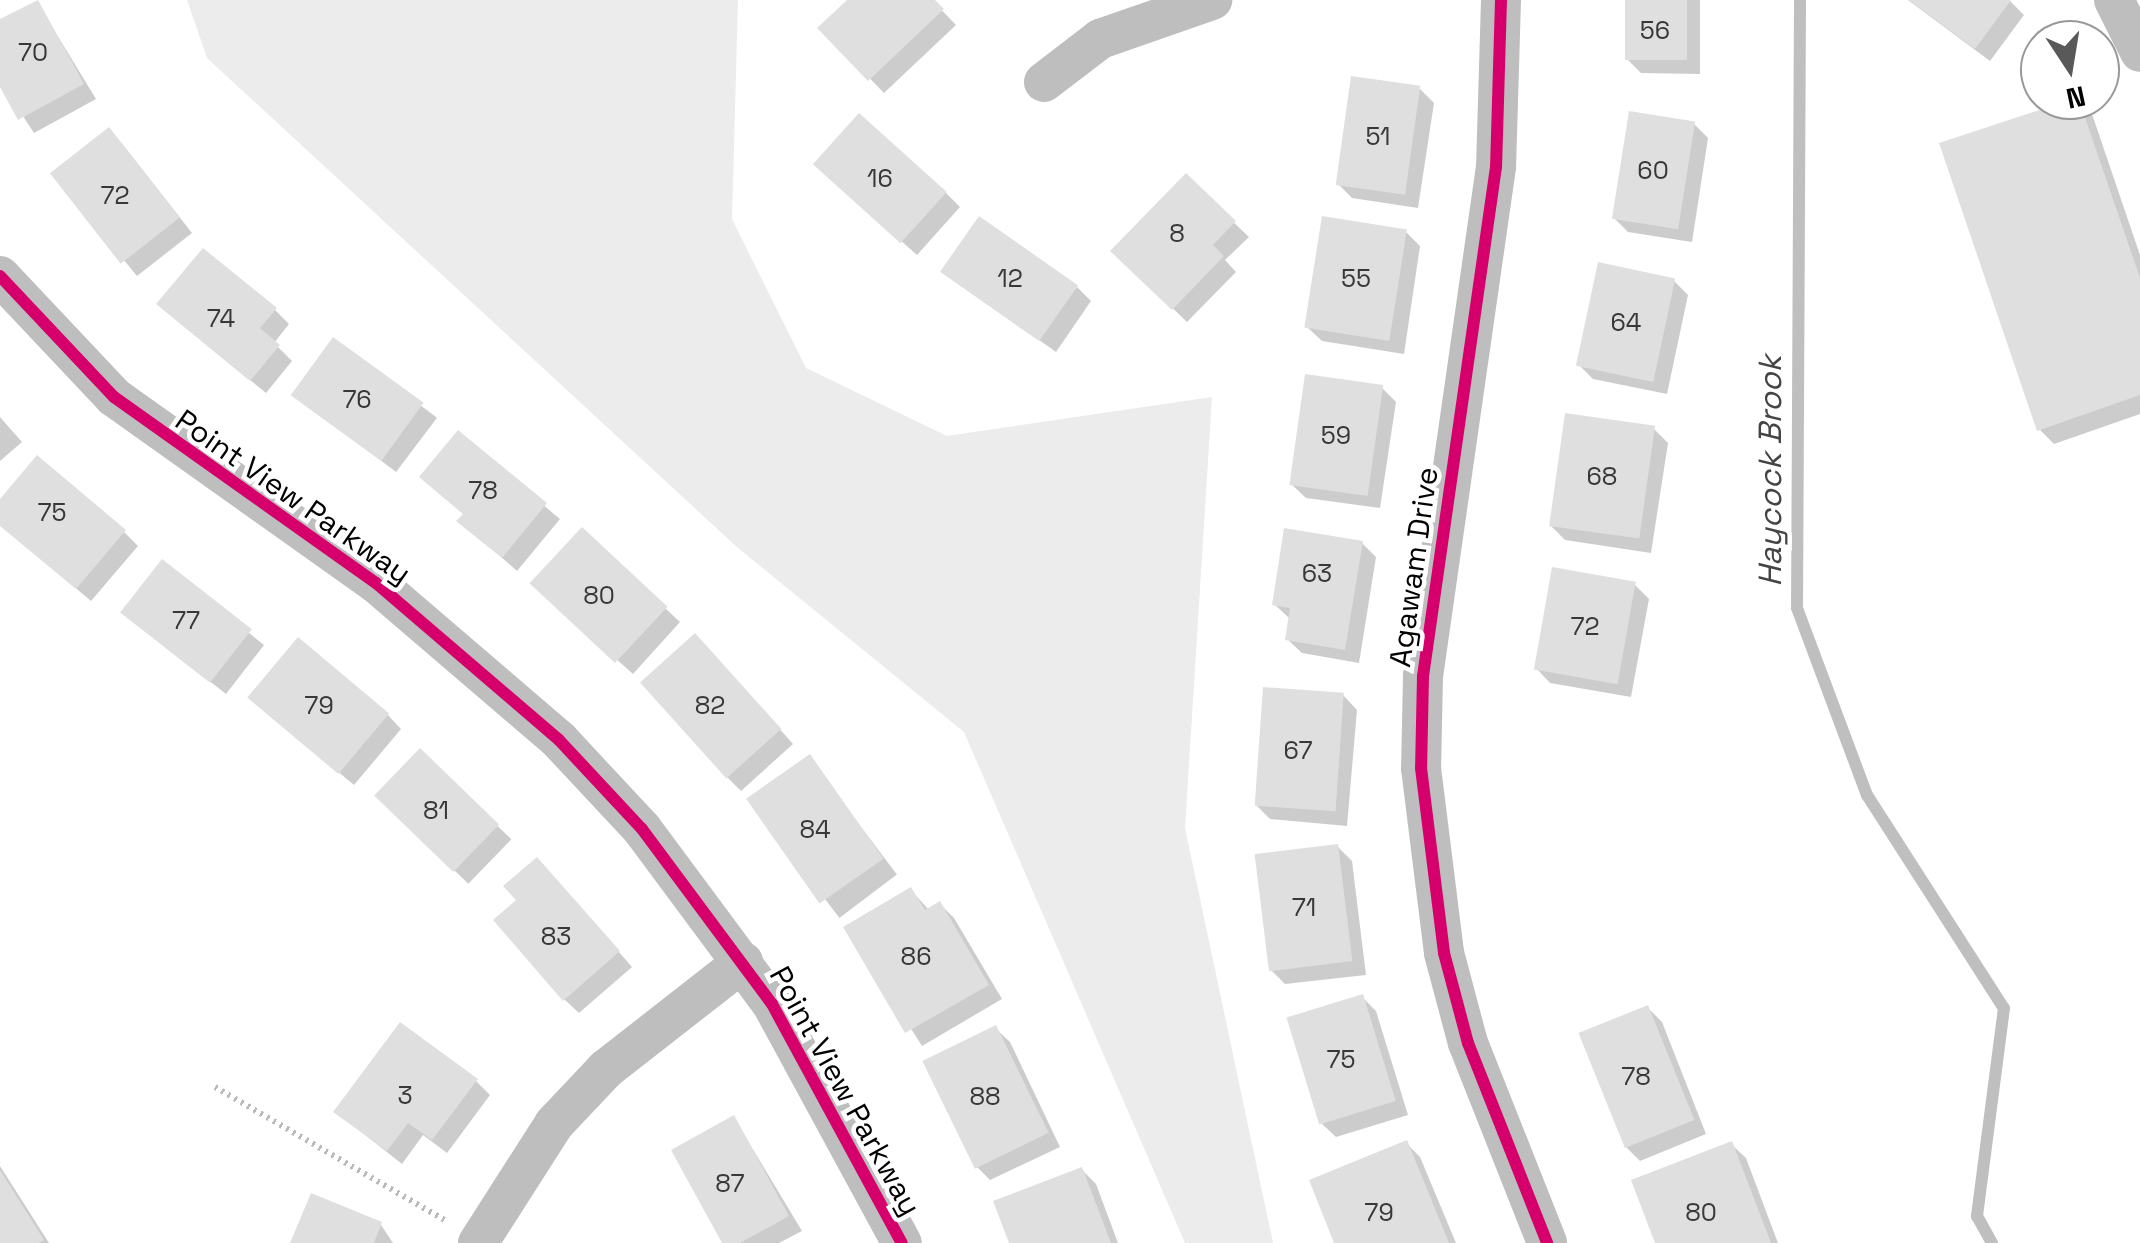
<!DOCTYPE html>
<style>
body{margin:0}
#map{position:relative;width:2140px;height:1243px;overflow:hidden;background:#fff;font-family:"Space Grotesk",sans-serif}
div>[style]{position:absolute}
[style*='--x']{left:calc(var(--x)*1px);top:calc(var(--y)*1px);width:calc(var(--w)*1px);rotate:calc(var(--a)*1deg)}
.green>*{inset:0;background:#ececec}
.shadow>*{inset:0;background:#0003;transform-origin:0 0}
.stream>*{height:12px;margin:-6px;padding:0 6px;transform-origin:6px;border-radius:6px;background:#bfbfbf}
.building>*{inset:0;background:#dfdfdf;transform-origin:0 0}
.path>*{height:6px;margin-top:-3px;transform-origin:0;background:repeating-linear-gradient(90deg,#b9b9b9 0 2.5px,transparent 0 7.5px)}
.street>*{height:40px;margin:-20px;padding:0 20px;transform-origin:20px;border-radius:20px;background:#bebebe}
.cycleway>*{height:12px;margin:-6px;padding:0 6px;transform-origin:6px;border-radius:6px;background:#d6006c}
span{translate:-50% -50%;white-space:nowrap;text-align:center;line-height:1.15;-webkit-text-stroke:9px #fff;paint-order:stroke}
.number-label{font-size:25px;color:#383838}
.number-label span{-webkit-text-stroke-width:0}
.street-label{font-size:30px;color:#000}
.water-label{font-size:32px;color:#444;font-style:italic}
.north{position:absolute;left:2020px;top:20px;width:100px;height:100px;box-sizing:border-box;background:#fff;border:2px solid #999;border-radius:50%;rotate:168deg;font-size:28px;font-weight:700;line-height:40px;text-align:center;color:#000}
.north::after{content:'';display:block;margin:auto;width:35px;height:45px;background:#595959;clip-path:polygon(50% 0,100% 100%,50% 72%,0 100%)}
</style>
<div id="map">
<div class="green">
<i style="clip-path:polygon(187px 0,738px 0,732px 219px,806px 368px,947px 436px,1212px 397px,1185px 828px,1273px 1243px,1185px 1243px,964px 732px,738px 548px,207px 58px)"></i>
</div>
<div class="shadow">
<i style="clip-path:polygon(850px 0,932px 0,956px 25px,884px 93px,821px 28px)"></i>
<i style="clip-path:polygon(1627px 0,1700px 0,1700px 74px,1641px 73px,1627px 59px)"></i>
<i style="clip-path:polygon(1908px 0,2009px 0,2024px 15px,1990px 61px)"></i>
<i style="clip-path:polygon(37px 2px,96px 99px,34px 133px,0 81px,0 22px)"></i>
<i style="clip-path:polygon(1419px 88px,1434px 103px,1418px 208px,1352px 198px,1338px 184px)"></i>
<i style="clip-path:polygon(2078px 100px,2092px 114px,2140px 255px,2140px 414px,2054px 444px,2040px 430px)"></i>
<i style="clip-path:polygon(1694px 124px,1708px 138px,1692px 242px,1628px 232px,1614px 218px)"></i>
<i style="clip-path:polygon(123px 145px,192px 233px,137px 276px,53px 174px)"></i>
<i style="clip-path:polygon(1186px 177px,1249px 237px,1225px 260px,1236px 272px,1187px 322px,1114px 251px)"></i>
<i style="clip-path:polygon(830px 178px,946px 193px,960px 207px,917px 255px)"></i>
<i style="clip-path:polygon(1406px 232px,1420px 246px,1404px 354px,1322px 341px,1307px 327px)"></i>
<i style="clip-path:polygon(944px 272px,1077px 287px,1091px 301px,1056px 352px)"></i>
<i style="clip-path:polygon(1674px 281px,1688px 295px,1667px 394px,1593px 379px,1579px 365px)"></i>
<i style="clip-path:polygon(275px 310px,289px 324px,274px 343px,292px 361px,266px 393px,174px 318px)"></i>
<i style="left:334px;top:340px;width:129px;height:68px;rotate:37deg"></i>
<i style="clip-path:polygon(1382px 388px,1396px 402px,1380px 508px,1306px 498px,1291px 484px)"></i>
<i style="clip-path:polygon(0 417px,22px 442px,0 461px)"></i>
<i style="clip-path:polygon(1654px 429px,1668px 443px,1651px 553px,1565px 540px,1551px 526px)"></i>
<i style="clip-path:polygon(458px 434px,560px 519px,517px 571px,460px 521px,466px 515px)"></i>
<i style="clip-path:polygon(0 503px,124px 532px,138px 546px,91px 601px,0 524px)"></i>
<i style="clip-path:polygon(582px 531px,680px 622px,633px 674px,548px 598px)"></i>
<i style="clip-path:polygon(1362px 543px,1376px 557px,1359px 663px,1302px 653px,1287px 639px,1289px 618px,1274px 604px)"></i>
<i style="clip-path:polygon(162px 563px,264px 645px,226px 694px,138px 625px)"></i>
<i style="clip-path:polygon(1635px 585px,1649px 599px,1631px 697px,1550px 683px,1536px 668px)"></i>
<i style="clip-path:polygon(709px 650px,793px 744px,741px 791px,727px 777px)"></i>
<i style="clip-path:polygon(1343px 695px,1357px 710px,1347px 826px,1270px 819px,1256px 805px)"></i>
<i style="clip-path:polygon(265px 711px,387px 714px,401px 729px,354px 785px)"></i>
<i style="left:420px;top:751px;width:127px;height:62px;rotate:44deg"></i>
<i style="left:809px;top:758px;width:146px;height:72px;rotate:53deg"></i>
<i style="clip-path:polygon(1337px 846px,1352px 861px,1366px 975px,1285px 984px,1271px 970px)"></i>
<i style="clip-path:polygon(551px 874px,632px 967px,579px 1013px,564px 999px,520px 900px)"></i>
<i style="clip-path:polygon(911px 890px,929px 910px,940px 904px,954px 918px,1002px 999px,922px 1046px,847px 928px)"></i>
<i style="clip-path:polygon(1362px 997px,1376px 1011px,1408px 1115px,1336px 1137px,1321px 1123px)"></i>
<i style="clip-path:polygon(1648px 1008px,1662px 1022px,1706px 1134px,1640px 1161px,1626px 1147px)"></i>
<i style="clip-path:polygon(995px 1028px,1010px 1042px,1060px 1147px,990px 1180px,976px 1166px)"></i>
<i style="clip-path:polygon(476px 1081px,490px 1095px,447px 1153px,423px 1135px,402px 1164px,336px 1112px)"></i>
<i style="clip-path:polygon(734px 1118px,802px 1231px,779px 1243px,725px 1243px)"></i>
<i style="clip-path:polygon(1406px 1143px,1420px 1157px,1456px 1243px,1337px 1243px)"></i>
<i style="clip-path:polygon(1731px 1144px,1746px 1158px,1778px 1243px,1658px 1243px)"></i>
<i style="clip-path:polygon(0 1166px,49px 1243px,0 1243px)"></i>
<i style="clip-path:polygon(1082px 1170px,1096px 1184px,1118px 1243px,1012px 1243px)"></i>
<i style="clip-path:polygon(381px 1225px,393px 1243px,293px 1243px)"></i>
</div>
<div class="stream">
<i style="--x:1800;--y:0;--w:608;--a:90.28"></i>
<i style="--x:1797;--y:608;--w:200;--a:69.5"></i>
<i style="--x:1867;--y:795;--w:253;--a:57.3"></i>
<i style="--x:2004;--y:1008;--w:210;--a:97.4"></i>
<i style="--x:1977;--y:1216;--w:31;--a:61"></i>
</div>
<div class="building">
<i style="clip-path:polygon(38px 0,84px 84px,18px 120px,0 87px,0 19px)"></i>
<i style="clip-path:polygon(847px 0,935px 0,944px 9px,868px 81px,817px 28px)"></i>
<i style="left:1625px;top:0;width:62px;height:60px"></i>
<i style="clip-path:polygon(1909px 0,2011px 0,1975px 49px)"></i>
<i style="left:1351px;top:76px;width:70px;height:110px;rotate:8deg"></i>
<i style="clip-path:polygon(2070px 100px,2079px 100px,2140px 278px,2140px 395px,2037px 431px,1939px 143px)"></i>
<i style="left:1629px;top:111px;width:67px;height:109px;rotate:9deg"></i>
<i style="left:859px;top:113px;width:118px;height:69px;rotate:42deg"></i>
<i style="left:109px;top:127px;width:115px;height:75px;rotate:52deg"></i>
<i style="clip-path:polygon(1186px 173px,1236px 221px,1213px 245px,1224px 256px,1172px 310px,1110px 251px)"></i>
<i style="left:979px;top:216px;width:121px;height:68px;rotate:35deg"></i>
<i style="left:1322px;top:216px;width:86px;height:113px;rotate:9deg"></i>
<i style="clip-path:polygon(203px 248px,277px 308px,260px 328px,280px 345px,250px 381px,156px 304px)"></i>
<i style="left:1598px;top:262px;width:79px;height:106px;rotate:12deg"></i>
<i style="left:333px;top:337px;width:112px;height:72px;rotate:36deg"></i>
<i style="left:1305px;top:374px;width:79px;height:112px;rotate:8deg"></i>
<i style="left:1565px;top:413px;width:91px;height:114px;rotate:8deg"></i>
<i style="clip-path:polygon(458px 430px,547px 503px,502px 558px,456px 521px,463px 514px,419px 477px)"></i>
<i style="clip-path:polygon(37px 455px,126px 530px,76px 589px,0 526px,0 499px)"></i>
<i style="left:582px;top:527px;width:117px;height:77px;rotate:43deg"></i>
<i style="clip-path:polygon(1284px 528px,1363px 541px,1345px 650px,1285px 640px,1290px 608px,1272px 605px)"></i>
<i style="left:162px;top:559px;width:114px;height:68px;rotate:38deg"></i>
<i style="left:1552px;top:567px;width:85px;height:104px;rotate:10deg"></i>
<i style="left:695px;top:633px;width:129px;height:74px;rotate:48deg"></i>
<i style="left:298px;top:637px;width:119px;height:79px;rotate:40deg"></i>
<i style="left:1263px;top:687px;width:81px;height:119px;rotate:4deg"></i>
<i style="left:420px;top:748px;width:110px;height:66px;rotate:44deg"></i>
<i style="left:810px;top:754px;width:128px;height:78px;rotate:55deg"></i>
<i style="left:1338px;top:844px;width:118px;height:84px;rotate:83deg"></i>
<i style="clip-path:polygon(537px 857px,620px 951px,563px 1001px,493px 920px,516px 900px,503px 886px)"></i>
<i style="clip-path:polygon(911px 887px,925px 910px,940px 901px,989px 985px,905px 1033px,843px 927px)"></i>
<i style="left:1363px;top:994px;width:112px;height:80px;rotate:73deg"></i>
<i style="left:1648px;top:1005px;width:124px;height:75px;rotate:68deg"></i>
<i style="clip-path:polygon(400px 1022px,478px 1079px,432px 1140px,408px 1123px,387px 1151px,333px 1112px)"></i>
<i style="left:996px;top:1025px;width:120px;height:82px;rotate:64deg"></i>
<i style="clip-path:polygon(734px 1115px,789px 1216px,740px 1243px,722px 1243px,671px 1150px)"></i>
<i style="clip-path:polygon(1407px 1140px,1449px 1243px,1334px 1243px,1309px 1180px)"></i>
<i style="clip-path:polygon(1732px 1141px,1771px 1243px,1655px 1243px,1631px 1180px)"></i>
<i style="clip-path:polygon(1082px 1167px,1111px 1243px,1009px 1243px,993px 1201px)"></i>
<i style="clip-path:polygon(0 1170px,44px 1240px,39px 1243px,0 1243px)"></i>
<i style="clip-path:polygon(311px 1193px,382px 1222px,374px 1243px,290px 1243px)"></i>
</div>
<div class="path">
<i style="--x:215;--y:1087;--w:265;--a:30.1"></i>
</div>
<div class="street">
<i style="--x:1501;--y:0;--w:167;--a:91.7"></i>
<i style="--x:1496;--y:167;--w:514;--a:98.16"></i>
<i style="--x:1423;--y:676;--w:92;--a:91.2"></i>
<i style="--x:1421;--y:768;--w:186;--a:82.9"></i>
<i style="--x:1444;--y:953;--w:93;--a:75.1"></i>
<i style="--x:1468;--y:1043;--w:215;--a:68.4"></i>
<i style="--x:2114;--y:0;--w:58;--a:63.4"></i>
<i style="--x:1044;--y:82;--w:71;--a:-37.5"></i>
<i style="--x:1100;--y:39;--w:119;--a:-19.2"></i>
<i style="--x:0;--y:276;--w:166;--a:46.7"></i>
<i style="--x:114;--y:397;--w:321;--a:35.4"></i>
<i style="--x:376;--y:583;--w:241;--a:40.6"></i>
<i style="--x:559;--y:740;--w:122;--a:47"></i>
<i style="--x:642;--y:829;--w:218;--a:53.4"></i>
<i style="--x:772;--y:1004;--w:272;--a:61.5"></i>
<i style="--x:478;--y:1243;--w:141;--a:-57.4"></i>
<i style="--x:554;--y:1124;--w:76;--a:-46.6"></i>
<i style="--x:606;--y:1069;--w:174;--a:-38"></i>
</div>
<div class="cycleway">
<i style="--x:1501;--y:0;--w:167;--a:91.7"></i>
<i style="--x:1496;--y:167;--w:514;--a:98.16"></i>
<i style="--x:1423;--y:676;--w:92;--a:91.2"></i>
<i style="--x:1421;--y:768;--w:186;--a:82.9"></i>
<i style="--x:1444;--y:953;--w:93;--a:75.1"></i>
<i style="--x:1468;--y:1043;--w:215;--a:68.4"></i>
<i style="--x:0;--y:276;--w:166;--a:46.7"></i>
<i style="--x:114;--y:397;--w:321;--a:35.4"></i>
<i style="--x:376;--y:583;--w:241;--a:40.6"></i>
<i style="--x:559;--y:740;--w:122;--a:47"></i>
<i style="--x:642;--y:829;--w:218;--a:53.4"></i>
<i style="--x:772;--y:1004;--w:272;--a:61.5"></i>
</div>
<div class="number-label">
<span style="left:1655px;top:30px">56</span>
<span style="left:33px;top:52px">70</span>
<span style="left:1378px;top:136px">51</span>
<span style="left:1653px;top:170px">60</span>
<span style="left:880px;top:178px">16</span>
<span style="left:115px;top:195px">72</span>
<span style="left:1177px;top:233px">8</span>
<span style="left:1010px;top:278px">12</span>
<span style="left:1356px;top:278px">55</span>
<span style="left:221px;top:318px">74</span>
<span style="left:1626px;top:322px">64</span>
<span style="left:357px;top:399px">76</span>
<span style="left:1336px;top:435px">59</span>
<span style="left:1602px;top:476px">68</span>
<span style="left:483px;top:490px">78</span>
<span style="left:52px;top:512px">75</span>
<span style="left:1317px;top:573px">63</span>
<span style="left:599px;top:595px">80</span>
<span style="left:186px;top:620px">77</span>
<span style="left:1585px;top:626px">72</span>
<span style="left:319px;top:705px">79</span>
<span style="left:710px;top:705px">82</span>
<span style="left:1298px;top:750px">67</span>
<span style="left:436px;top:810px">81</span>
<span style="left:815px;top:829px">84</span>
<span style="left:1304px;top:907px">71</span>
<span style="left:556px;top:936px">83</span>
<span style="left:916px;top:956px">86</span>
<span style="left:1341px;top:1059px">75</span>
<span style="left:1636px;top:1076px">78</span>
<span style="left:405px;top:1095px">3</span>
<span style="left:985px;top:1096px">88</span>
<span style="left:730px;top:1183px">87</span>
<span style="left:1379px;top:1212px">79</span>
<span style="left:1701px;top:1212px">80</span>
</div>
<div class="street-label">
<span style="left:293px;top:497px;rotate:35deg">Point View Parkway</span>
<span style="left:1414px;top:567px;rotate:-82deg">Agawam Drive</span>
<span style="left:845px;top:1091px;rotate:61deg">Point View Parkway</span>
</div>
<div class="water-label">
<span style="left:1770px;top:471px;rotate:-90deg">Haycock Brook</span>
</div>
<div class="north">N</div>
</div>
